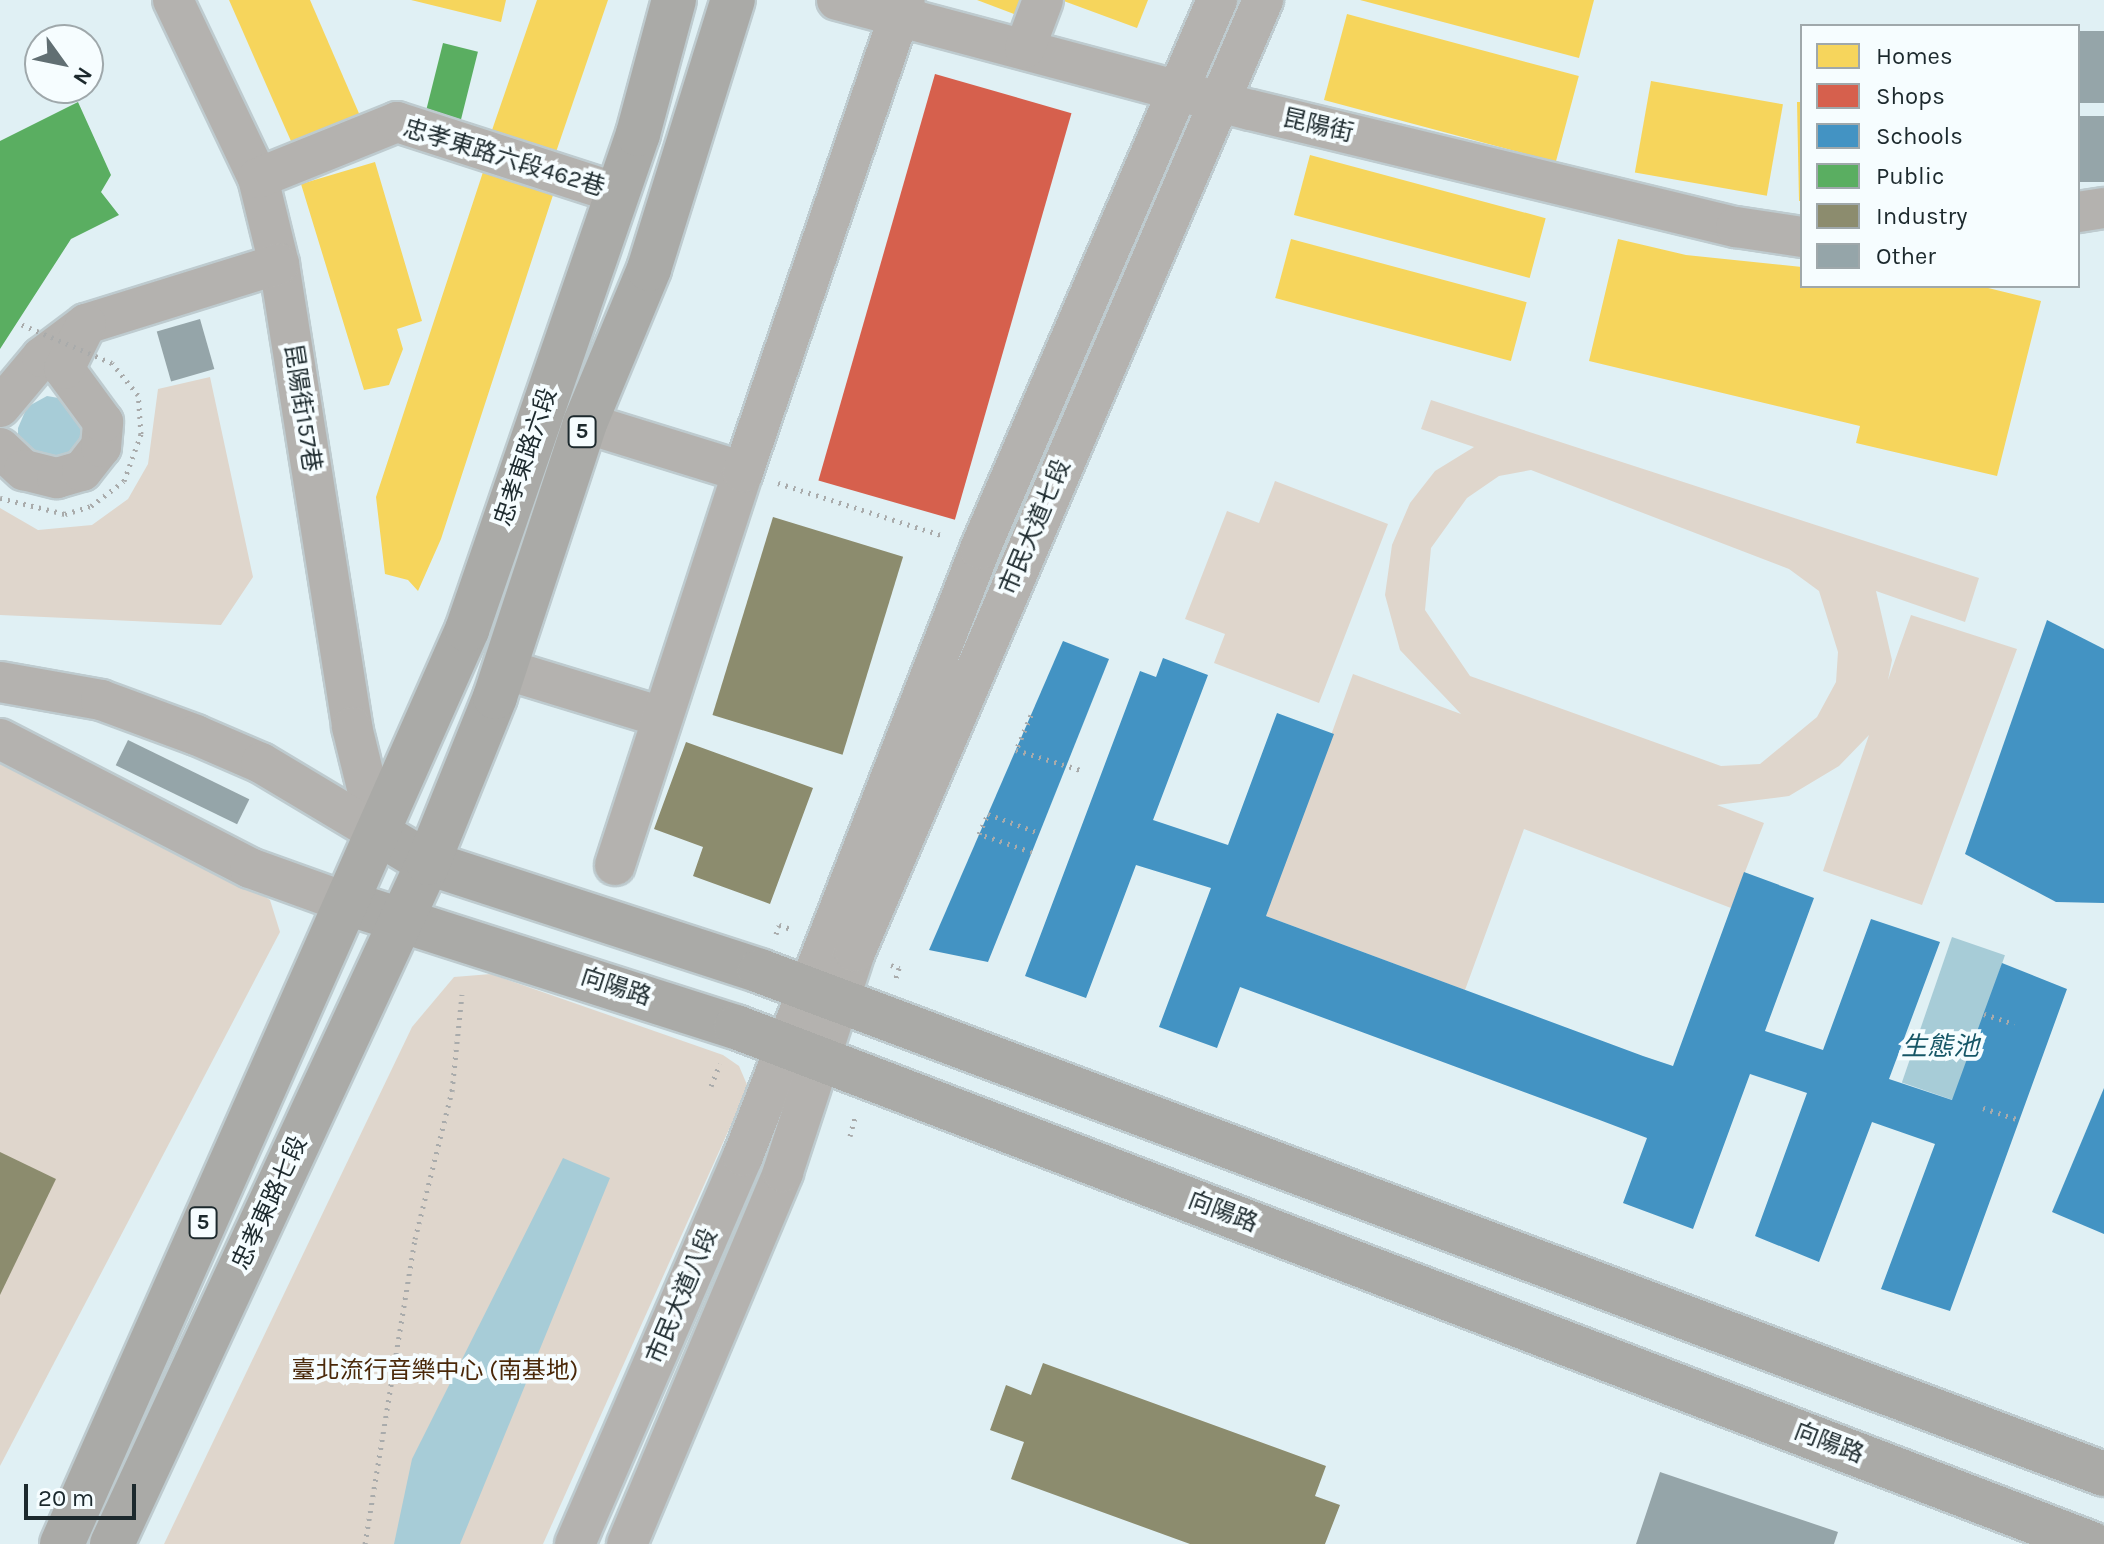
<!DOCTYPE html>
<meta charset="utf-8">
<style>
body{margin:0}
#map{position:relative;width:2104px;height:1544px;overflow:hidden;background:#e0f0f4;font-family:Karla,"Noto Sans TC",sans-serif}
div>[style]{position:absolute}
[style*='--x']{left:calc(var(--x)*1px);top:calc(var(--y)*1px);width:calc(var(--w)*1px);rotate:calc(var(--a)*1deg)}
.green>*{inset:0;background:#dfd6cc}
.water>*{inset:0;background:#a7ccd7;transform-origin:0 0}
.homes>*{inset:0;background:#f6d55c;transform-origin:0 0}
.shops>*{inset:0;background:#d6604d;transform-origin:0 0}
.schools>*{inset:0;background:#4393c3}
.public>*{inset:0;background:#5aae61;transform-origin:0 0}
.industry>*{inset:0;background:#8c8c6e;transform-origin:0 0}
.building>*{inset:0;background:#95a5a9;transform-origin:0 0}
.path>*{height:5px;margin-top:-2.5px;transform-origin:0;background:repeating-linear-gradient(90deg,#a9abab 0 2px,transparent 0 8px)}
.roads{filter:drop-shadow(2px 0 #becbcf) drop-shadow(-2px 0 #becbcf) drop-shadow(0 2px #becbcf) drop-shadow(0 -2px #becbcf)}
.minor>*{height:40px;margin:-20px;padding:0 20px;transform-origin:20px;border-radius:20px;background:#b4b2af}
.major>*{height:44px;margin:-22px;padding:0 22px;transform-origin:22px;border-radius:22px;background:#aaaaa7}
.path-bridge>*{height:5px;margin-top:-2.5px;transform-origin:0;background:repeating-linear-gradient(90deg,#a9abab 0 2px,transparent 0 8px)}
span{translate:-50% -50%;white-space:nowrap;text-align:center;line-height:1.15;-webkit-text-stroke:8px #f6fdff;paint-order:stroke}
.shield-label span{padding:2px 6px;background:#f6fdff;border:2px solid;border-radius:6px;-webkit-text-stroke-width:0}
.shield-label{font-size:22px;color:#1c292d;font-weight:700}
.street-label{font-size:24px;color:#1c292d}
.park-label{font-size:24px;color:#4a2809}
.water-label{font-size:26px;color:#165666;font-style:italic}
.legend{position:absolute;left:1800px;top:24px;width:280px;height:264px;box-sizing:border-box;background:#f6fdff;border:2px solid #9fa8ab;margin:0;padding:10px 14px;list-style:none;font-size:24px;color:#1c292d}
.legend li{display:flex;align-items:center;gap:16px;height:40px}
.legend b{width:40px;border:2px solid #9fa8ab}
.north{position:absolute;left:24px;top:24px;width:80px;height:80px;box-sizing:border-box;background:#f6fdff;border:2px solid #9fa8ab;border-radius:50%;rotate:123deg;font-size:22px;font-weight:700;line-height:32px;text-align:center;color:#1c292d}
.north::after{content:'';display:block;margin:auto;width:28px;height:36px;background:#616f73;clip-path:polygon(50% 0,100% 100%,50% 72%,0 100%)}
.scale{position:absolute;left:24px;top:1484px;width:112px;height:36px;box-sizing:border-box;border:4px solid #1c292d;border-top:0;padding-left:10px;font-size:24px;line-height:28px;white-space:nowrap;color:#1c292d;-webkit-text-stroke:6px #f6fdff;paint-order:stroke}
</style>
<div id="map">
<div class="green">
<i style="clip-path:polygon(210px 377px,253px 577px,221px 625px,0 615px,0 508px,38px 530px,92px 525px,128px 499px,148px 464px,158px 389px)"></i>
<i style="clip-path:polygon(evenodd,1431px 400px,1979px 578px,1965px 622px,1876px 591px,1892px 660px,1888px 680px,1911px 615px,2017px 649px,1922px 905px,1823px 871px,1869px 735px,1839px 766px,1789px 796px,1717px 805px,1764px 823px,1731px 908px,1524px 829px,1465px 990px,1266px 916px,1353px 674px,1461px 714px,1400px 650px,1385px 595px,1392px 545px,1410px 503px,1435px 471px,1474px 447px,1421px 429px,1431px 400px,1531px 470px,1789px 569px,1819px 591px,1838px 652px,1836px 682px,1817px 717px,1760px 764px,1721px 766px,1470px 676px,1425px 610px,1431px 548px,1467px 498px,1499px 476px,1531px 470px)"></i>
<i style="clip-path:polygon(1275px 481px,1388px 524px,1319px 703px,1214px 663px,1225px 634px,1185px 619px,1227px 511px,1259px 523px)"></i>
<i style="clip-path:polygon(0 763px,218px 867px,270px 900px,280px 932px,0 1466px)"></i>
<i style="clip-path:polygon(491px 974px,723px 1055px,739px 1066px,748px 1087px,543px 1544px,164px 1544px,412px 1027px,454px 977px)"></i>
</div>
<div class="water">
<i style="clip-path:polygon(47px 396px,70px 400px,85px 416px,82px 450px,41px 463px,18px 439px,18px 428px,27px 407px)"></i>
<i style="left:1952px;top:937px;width:56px;height:154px;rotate:19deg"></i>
<i style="clip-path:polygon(563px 1158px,610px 1178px,460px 1544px,394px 1544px,412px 1459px)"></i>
</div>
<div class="homes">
<i style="clip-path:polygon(229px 0,310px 0,361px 118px,294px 148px)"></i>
<i style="clip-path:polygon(411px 0,506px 0,501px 22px)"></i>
<i style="clip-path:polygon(537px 0,608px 0,555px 155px,491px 133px)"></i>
<i style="clip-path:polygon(977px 0,1028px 0,1022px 17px)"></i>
<i style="clip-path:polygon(1061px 0,1148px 0,1137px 28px)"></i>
<i style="clip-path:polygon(1360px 0,1594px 0,1579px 58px)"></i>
<i style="left:1347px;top:14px;width:240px;height:89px;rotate:15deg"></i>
<i style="left:1651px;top:81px;width:134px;height:93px;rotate:10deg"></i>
<i style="clip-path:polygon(1797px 102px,1802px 102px,1802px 201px,1799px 201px)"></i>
<i style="left:1310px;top:155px;width:244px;height:62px;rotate:15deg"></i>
<i style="clip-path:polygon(375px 162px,422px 321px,397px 329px,403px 349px,389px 385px,364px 390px,301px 184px)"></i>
<i style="clip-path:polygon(484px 169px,554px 192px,441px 539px,418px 591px,408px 580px,385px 574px,376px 497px)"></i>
<i style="left:1291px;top:239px;width:244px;height:61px;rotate:15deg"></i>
<i style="clip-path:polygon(1618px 239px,1686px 255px,1802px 267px,1802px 286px,1980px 286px,2041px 301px,1997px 476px,1856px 443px,1860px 426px,1589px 361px)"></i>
</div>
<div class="shops">
<i style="left:935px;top:74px;width:142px;height:423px;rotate:16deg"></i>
</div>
<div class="schools">
<i style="clip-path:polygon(2047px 620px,2104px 649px,2104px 903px,2056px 902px,1965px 854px)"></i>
<i style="clip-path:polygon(1063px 641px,1109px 659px,988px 962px,929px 950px)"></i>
<i style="clip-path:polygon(1163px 658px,1208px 675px,1153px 820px,1228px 845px,1277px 713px,1334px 734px,1266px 916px,1643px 1056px,1673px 1066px,1744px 872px,1814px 898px,1765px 1031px,1823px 1050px,1871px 919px,1940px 942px,1889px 1079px,1952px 1100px,2002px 963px,2067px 989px,1950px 1311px,1881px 1289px,1935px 1144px,1872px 1122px,1819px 1262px,1755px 1236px,1807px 1093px,1750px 1074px,1693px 1229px,1623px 1203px,1647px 1138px,1597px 1119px,1240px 987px,1217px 1048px,1159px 1027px,1211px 888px,1136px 865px,1086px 998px,1025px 976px,1140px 671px,1156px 677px)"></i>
<i style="clip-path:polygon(2104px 1088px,2104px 1234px,2052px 1212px)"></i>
</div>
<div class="public">
<i style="left:443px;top:43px;width:36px;height:73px;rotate:14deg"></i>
<i style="clip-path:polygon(78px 102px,111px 175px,101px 192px,119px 215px,71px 239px,0 349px,0 141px)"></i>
</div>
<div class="industry">
<i style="left:773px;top:517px;width:136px;height:207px;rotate:17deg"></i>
<i style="clip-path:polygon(686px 742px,813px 788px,770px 904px,693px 876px,703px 847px,654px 829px)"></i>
<i style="clip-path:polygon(0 1152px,56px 1179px,0 1295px)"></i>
<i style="clip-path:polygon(1043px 1363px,1326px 1466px,1315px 1496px,1340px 1505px,1325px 1544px,1190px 1544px,1011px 1479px,1024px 1442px,990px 1430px,1006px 1385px,1031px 1395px)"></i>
</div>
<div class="building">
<i style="left:2104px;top:31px;width:72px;height:26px;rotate:90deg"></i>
<i style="left:2104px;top:116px;width:66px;height:26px;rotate:90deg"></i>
<i style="left:200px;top:319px;width:52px;height:45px;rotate:74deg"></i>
<i style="left:128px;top:740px;width:135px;height:28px;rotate:26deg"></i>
<i style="clip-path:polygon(1660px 1472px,1838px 1532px,1834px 1544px,1636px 1544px)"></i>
</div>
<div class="path">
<i style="--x:778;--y:483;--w:174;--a:17.7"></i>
<i style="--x:1031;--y:715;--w:38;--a:113"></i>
<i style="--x:1016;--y:750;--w:71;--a:17.2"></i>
<i style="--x:1032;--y:852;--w:56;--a:-161.2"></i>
<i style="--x:979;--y:834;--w:22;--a:-66"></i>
<i style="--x:988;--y:814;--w:54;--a:20.4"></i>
<i style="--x:776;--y:934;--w:9;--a:-72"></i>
<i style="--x:779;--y:925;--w:13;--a:18"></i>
<i style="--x:891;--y:965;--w:9;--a:21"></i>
<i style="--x:899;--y:968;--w:14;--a:107"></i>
<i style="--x:1984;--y:1014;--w:32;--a:18"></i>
<i style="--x:711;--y:1086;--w:24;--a:-68"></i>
<i style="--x:1983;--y:1108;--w:39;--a:18"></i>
<i style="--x:850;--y:1136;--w:23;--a:-75"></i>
<i style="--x:365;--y:1544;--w:309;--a:-80.7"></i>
<i style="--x:415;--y:1239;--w:153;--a:-76"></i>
<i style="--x:452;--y:1091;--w:97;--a:-84.1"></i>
</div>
<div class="roads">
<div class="minor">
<i style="--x:173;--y:0;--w:197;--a:64.5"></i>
<i style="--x:258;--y:178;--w:89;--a:76.3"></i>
<i style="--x:279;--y:264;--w:469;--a:81"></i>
<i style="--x:352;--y:727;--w:109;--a:76.2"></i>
<i style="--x:837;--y:0;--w:428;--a:14.9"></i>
<i style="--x:1251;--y:110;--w:499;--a:13.6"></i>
<i style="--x:1736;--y:227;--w:67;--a:8.6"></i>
<i style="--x:1025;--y:48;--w:51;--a:-69.4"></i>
<i style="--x:258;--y:178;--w:150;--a:-21.9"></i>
<i style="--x:397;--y:122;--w:231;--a:17.9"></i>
<i style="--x:2078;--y:212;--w:26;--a:-9"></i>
<i style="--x:0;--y:407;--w:65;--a:-50"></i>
<i style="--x:42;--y:357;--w:55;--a:-36.9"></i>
<i style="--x:86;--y:324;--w:202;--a:-17.3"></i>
<i style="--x:585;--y:423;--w:165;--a:17.2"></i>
<i style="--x:0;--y:448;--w:33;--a:43"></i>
<i style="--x:24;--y:470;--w:34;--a:14"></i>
<i style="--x:57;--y:478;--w:26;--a:-16"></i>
<i style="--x:82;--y:471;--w:31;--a:-52"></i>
<i style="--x:101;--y:447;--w:25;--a:-85"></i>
<i style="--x:103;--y:422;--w:66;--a:-126.3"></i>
<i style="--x:64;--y:369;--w:50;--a:-63.9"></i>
<i style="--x:504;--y:669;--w:165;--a:16.9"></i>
<i style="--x:0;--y:682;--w:103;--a:10.1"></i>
<i style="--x:101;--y:700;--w:101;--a:20.2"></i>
<i style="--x:196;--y:735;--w:71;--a:23.3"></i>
<i style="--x:261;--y:763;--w:136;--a:30.9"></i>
<i style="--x:0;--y:739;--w:281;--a:27.3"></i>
<i style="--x:250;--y:868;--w:103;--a:19.8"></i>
<i style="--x:615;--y:865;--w:413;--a:-72"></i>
<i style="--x:743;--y:472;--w:499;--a:-71.1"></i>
<i style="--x:575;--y:1544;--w:423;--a:-66.6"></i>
<i style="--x:743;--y:1156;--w:652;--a:-68.67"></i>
<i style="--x:980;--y:549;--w:598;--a:-66.65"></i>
<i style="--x:627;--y:1544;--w:403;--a:-67.2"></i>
<i style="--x:783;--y:1172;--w:231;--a:-71.9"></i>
<i style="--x:855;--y:952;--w:1036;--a:-66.8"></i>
</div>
<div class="major">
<i style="--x:378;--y:833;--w:58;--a:31"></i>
<i style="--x:428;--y:863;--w:349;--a:18"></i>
<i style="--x:760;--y:971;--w:1435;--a:20.52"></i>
<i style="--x:347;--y:903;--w:408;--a:17.7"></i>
<i style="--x:736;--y:1027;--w:1451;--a:20.87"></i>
<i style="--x:62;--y:1544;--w:1000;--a:-66.1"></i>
<i style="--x:467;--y:630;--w:525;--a:-70.98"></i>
<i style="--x:638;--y:134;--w:139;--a:-75"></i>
<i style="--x:112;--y:1544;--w:751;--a:-65.11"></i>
<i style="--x:428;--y:863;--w:179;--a:-68"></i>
<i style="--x:495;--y:697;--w:288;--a:-71.8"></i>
<i style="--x:585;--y:423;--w:167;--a:-67.4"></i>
<i style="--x:649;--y:269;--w:282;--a:-72.7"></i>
</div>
</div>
<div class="path-bridge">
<i style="--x:0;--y:498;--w:67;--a:13.8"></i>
<i style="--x:65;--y:514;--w:27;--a:-17"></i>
<i style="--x:91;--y:506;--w:41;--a:-37.1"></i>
<i style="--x:124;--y:481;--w:50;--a:-70.1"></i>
<i style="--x:141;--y:434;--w:39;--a:-94"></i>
<i style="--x:138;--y:395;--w:41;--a:-129.1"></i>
<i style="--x:112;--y:363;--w:102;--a:-156.9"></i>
</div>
<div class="shield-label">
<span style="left:582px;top:432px">5</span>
<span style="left:203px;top:1223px">5</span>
</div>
<div class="street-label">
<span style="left:1318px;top:126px;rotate:13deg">昆陽街</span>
<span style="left:504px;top:158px;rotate:17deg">忠孝東路六段462巷</span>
<span style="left:302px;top:408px;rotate:81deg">昆陽街157巷</span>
<span style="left:526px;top:457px;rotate:-71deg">忠孝東路六段</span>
<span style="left:1035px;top:527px;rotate:-67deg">市民大道七段</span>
<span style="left:616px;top:987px;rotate:18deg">向陽路</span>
<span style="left:270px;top:1203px;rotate:-65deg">忠孝東路七段</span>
<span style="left:1223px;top:1212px;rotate:21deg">向陽路</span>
<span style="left:682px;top:1296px;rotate:-67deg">市民大道八段</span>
<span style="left:1829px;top:1443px;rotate:21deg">向陽路</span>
</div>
<div class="park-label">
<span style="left:435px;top:1371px">臺北流行音樂中心 (南基地)</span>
</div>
<div class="water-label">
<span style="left:1940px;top:1047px">生態池</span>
</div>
<ul class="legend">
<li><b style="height:22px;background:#f6d55c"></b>Homes</li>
<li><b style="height:22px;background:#d6604d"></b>Shops</li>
<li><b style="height:22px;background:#4393c3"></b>Schools</li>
<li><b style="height:22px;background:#5aae61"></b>Public</li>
<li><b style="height:22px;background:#8c8c6e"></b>Industry</li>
<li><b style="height:22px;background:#95a5a9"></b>Other</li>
</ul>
<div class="north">N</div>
<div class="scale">20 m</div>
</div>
